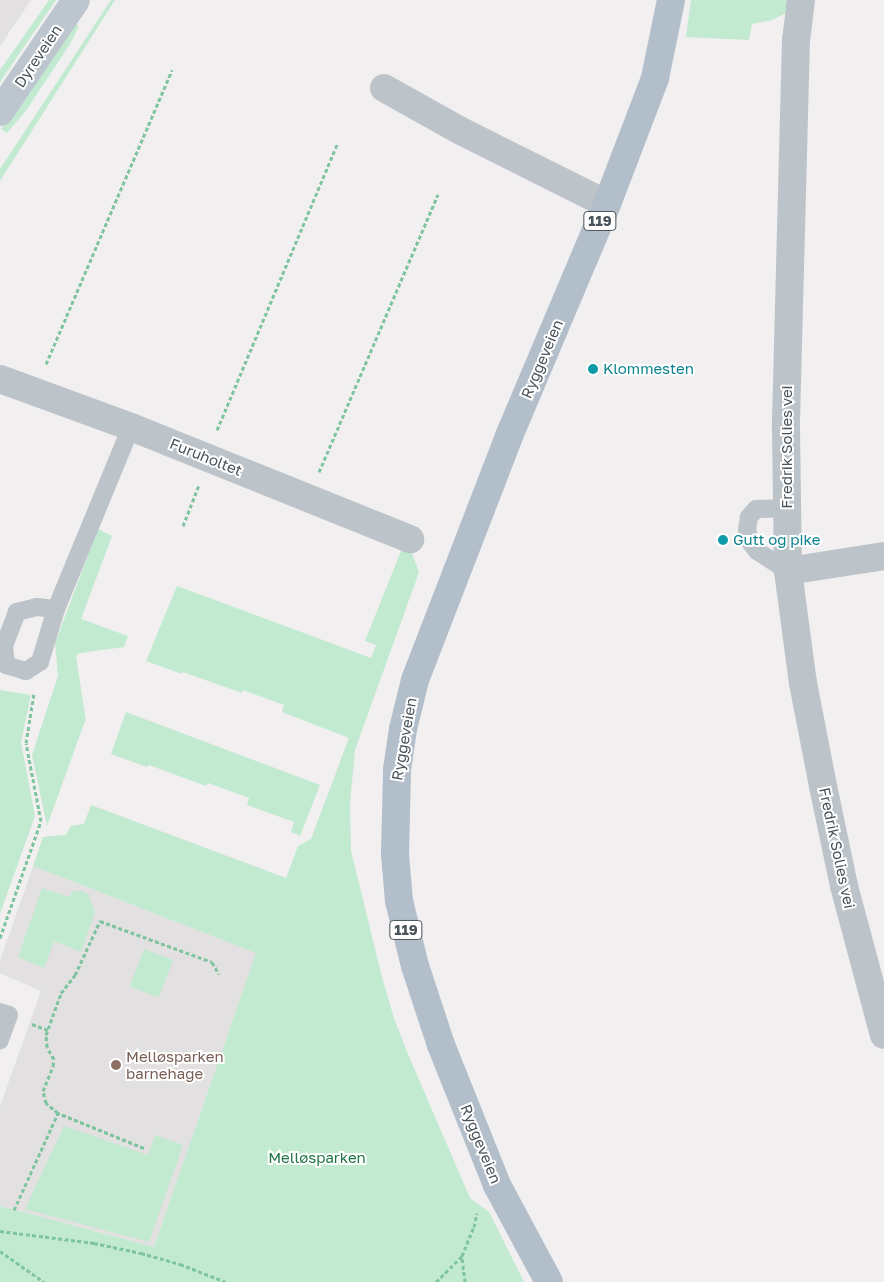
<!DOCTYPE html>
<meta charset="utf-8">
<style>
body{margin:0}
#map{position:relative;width:884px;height:1282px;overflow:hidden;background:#f1efef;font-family:"Golos Text",sans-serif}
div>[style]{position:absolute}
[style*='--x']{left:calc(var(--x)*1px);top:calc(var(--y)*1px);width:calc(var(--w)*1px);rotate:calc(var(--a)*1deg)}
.education>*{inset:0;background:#e2e0e0}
.green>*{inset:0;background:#c2ead0;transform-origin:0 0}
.path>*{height:3px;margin-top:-1.5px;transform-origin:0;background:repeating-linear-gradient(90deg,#7ec49f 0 4px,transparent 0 6.5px)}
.lane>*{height:18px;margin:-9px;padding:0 9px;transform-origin:9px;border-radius:9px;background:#bcc4ca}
.street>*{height:28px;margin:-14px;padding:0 14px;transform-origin:14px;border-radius:14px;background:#bcc4ca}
.secondary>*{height:28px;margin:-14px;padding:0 14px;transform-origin:14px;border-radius:14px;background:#bdc6cf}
.primary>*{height:28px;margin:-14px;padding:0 14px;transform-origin:14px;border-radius:14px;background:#b2bfcb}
.dots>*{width:14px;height:14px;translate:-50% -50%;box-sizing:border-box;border:2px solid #fff;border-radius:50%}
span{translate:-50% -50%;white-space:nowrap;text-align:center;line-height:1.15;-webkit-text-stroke:4px #fff;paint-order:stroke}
.shield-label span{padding:1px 4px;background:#fff;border:1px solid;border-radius:4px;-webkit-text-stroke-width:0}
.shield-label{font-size:14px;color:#49535a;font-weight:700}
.street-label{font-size:15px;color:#49535a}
.culture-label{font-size:15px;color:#0d838f}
.left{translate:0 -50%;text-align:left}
.education-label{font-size:15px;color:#785e54}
.park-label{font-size:15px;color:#217447}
</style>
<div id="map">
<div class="education">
<i style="clip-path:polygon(0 0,31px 0,0 46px)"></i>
<i style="clip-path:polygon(33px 866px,256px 953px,154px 1247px,0 1206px,0 1106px,41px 991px,0 973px,0 961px)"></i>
</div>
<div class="green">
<i style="clip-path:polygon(49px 0,56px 0,0 82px,0 70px)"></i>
<i style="clip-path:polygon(111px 0,115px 0,0 181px,0 169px)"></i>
<i style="clip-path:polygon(691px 0,792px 0,786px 13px,772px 20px,752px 24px,749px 40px,686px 37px)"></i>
<i style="clip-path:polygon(74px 23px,79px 26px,70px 44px,25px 112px,7px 133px,1px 129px)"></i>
<i style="clip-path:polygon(98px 529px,112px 536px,81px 619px,128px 636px,124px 647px,80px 653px,76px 656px,86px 722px,85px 721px,47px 826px,32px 755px,58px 676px,55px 643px)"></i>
<i style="clip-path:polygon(403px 546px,411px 551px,419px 572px,355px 750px,350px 803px,351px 851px,383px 981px,394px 1018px,407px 1052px,470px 1198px,489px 1212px,524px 1282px,0 1282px,0 1206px,154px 1247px,256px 953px,33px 866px,43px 837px,66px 835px,71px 826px,84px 824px,91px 805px,286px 878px,298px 846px,311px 839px,349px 738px,282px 712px,284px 705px,243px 690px,242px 693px,183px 672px,182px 674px,146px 661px,177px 586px,371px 658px,376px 645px,365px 641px)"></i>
<i style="clip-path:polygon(0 690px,31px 695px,21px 742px,35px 816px,0 914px)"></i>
<i style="clip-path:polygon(126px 712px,320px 785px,300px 836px,291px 832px,294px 822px,247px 805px,249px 798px,208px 783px,206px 786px,149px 765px,147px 767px,111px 754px)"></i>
<i style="clip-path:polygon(42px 888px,69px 897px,73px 891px,82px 891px,88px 894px,95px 912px,81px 952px,54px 941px,44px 968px,18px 957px)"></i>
<i style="left:144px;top:949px;width:31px;height:40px;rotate:21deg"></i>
<i style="clip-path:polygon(64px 1126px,148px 1155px,155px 1135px,183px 1145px,149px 1242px,25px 1209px)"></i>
</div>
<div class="path">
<i style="--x:46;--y:364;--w:320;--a:-66.8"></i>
<i style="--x:217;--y:430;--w:310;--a:-67.2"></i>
<i style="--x:319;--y:472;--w:302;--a:-66.8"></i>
<i style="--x:183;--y:526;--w:44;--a:-68.7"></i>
<i style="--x:0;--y:938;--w:124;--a:-70.7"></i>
<i style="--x:41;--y:821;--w:79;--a:-100.9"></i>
<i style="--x:26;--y:743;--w:51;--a:-80.9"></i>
<i style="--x:32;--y:1024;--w:17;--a:21"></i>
<i style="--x:144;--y:1148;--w:93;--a:-157.9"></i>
<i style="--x:58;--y:1113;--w:16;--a:-140"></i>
<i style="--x:46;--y:1103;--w:12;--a:-104"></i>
<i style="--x:43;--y:1091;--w:27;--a:-68"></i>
<i style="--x:53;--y:1066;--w:7;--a:-82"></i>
<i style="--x:54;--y:1059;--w:14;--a:-120"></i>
<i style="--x:47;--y:1047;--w:12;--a:-95"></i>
<i style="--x:46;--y:1035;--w:45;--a:-70.3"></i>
<i style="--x:61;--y:993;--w:23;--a:-52"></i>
<i style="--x:75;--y:975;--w:60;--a:-65.2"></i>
<i style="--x:100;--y:921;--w:119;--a:20.1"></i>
<i style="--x:212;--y:962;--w:14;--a:60"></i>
<i style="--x:14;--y:1210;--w:107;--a:-65.6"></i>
<i style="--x:0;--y:1231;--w:95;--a:7.3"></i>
<i style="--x:94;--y:1243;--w:48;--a:12"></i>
<i style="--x:141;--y:1253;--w:41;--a:15.8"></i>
<i style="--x:180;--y:1264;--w:49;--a:21.4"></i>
<i style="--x:0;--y:1251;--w:54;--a:35.2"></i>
<i style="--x:436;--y:1282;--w:37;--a:-45"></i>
<i style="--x:465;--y:1282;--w:26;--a:-97"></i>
<i style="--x:462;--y:1256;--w:31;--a:-68"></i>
<i style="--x:474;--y:1227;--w:14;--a:-78"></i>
</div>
<div class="lane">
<i style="--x:787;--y:508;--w:31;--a:178"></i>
<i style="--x:756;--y:509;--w:11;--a:131"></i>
<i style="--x:749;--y:517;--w:13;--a:99"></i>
<i style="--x:747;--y:530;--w:14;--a:73"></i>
<i style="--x:751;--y:543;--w:10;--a:53"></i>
<i style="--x:757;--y:551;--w:37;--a:33"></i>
<i style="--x:56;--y:609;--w:19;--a:-174"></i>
<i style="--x:37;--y:607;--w:21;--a:166"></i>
<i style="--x:17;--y:612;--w:36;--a:111"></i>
<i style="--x:4;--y:646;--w:19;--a:84"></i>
<i style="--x:6;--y:665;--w:21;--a:17"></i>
<i style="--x:26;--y:671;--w:17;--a:-33"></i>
<i style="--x:40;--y:662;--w:55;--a:-73.2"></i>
<i style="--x:56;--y:609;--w:197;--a:-67.6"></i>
<i style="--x:0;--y:1012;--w:9;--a:18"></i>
<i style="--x:9;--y:1015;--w:27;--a:110"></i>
</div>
<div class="street">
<i style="--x:801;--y:0;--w:39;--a:97"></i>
<i style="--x:796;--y:39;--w:390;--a:91.5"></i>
<i style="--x:786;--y:429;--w:142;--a:89.2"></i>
<i style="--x:788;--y:571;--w:113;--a:82.4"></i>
<i style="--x:803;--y:683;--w:105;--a:79"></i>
<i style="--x:823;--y:786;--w:102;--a:78.1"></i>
<i style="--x:844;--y:886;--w:154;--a:75"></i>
<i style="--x:384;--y:88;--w:86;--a:29.2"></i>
<i style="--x:459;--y:130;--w:165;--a:26.6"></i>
<i style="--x:0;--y:379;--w:140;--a:20.1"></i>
<i style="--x:131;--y:427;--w:301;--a:21.9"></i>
<i style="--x:788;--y:571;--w:97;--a:-8.9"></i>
</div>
<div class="secondary">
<i style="--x:0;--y:112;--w:135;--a:-55.8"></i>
</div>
<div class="primary">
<i style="--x:549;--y:1282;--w:110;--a:-118.2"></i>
<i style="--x:497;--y:1185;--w:151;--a:-111.8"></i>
<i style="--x:441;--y:1045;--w:83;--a:-108.2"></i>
<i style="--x:415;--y:966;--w:67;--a:-103.8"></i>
<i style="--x:399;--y:901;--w:47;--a:-94.9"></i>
<i style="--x:395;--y:854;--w:84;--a:-88.6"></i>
<i style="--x:397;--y:770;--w:41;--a:-81.7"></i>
<i style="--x:403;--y:729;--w:50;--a:-76.2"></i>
<i style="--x:415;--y:680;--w:261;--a:-68.9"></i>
<i style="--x:509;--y:436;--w:252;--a:-67.1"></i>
<i style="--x:607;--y:204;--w:135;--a:-69.1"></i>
<i style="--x:655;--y:78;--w:80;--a:-78.4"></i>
</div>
<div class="dots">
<i style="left:593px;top:369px;background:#0f9aa8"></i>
<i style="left:723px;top:540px;background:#0f9aa8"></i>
<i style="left:116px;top:1065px;background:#8d6e63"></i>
</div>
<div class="shield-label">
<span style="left:600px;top:221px">119</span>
<span style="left:406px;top:930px">119</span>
</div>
<div class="street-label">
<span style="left:38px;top:56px;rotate:-56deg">Dyreveien</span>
<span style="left:542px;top:359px;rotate:-67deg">Ryggeveien</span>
<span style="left:787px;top:447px;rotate:-90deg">Fredrik Solies vei</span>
<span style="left:206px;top:457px;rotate:22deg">Furuholtet</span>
<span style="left:404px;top:739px;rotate:-80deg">Ryggeveien</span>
<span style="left:837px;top:848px;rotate:78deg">Fredrik Solies vei</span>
<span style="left:481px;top:1144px;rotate:68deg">Ryggeveien</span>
</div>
<div class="culture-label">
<span class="left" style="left:603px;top:369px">Klommesten</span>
<span class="left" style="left:733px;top:540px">Gutt og pike</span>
</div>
<div class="education-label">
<span class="left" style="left:126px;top:1065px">Melløsparken<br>barnehage</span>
</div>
<div class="park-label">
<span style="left:317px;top:1158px">Melløsparken</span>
</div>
</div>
